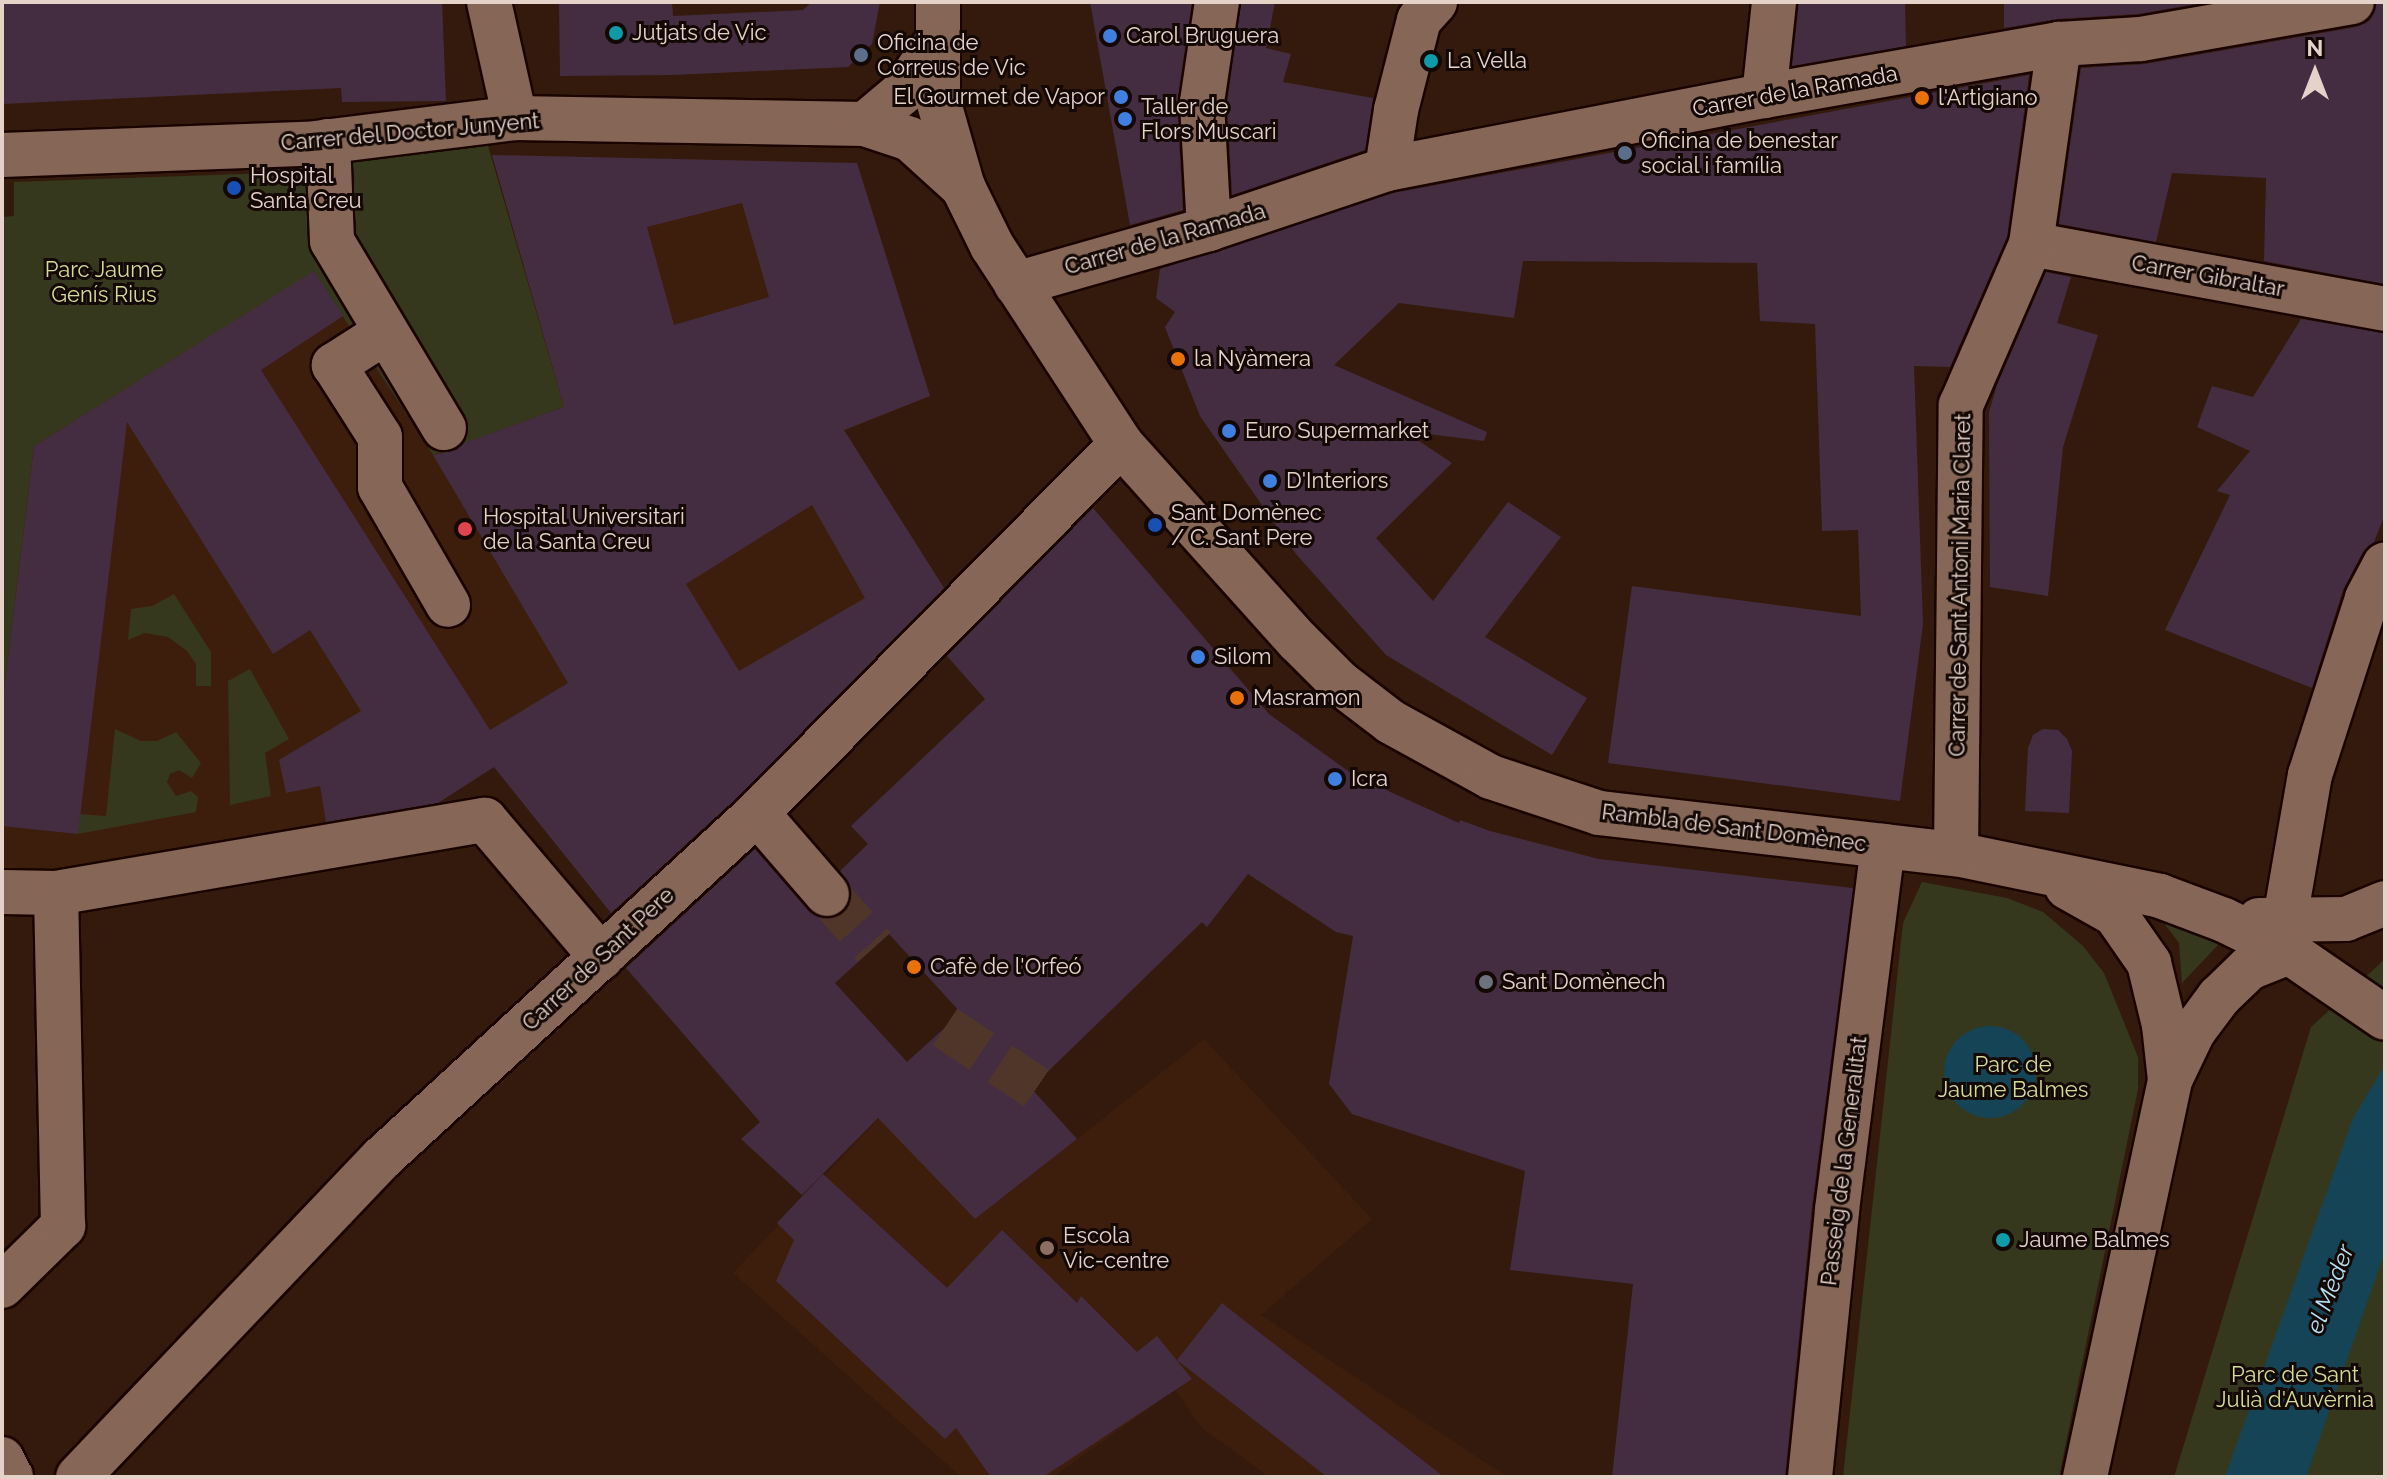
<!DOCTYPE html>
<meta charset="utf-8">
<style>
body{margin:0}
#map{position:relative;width:2387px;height:1479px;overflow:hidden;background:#341a0c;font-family:Raleway,sans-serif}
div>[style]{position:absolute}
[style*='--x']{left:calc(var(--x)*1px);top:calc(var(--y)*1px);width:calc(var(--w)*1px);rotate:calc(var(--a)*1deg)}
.built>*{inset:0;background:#3d1d0b}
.green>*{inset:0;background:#35381d}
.water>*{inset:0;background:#154457}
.round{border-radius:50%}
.building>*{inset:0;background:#442d41}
.minor-tunnel>*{height:44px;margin-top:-22px;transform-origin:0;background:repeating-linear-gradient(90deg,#4f3628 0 44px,transparent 0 66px)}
.roads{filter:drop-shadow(2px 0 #1a0400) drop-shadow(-2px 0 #1a0400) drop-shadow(0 2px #1a0400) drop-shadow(0 -2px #1a0400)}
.minor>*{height:44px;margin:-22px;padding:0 22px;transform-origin:22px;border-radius:22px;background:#866657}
.dots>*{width:22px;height:22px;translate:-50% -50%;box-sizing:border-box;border:4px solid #130804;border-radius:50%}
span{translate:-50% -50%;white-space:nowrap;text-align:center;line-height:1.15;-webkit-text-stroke:6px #130804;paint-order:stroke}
.poi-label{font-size:22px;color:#e5d3ca}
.left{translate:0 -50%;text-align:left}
.right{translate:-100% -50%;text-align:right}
.street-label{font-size:22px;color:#e5d3ca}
.park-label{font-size:22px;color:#d2dc97}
.water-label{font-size:24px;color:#b6e1f6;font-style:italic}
.frame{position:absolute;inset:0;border:4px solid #e5d3ca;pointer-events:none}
.north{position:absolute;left:2275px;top:32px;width:80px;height:80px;-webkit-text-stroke:6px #130804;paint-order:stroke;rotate:0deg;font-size:22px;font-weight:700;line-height:32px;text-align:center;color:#e5d3ca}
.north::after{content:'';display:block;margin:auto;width:28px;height:36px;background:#e5d3ca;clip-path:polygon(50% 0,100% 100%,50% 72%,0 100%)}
</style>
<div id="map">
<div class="built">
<i style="clip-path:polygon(492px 155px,857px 163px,930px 396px,844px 431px,954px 603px,618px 922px,494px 767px,436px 804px,47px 878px,2px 878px,2px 707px,34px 446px,314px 271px,433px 455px,564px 406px)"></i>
<i style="clip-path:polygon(1204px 1039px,1372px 1219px,1261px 1315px,1508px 1477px,1269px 1477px,1202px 1428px,1175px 1390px,1053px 1477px,961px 1477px,733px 1273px,879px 1118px,975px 1219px)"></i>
</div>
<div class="green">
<i style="clip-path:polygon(467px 139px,486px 139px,564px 407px,433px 455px,314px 272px,34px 446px,2px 707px,2px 217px,14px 216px,14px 182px,272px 173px)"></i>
<i style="clip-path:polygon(174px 594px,211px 652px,211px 686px,196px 686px,196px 664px,187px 651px,168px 637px,145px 633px,128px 640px,131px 609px,152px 606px)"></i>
<i style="clip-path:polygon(250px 669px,289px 739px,265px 753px,271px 796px,230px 805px,228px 681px)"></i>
<i style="clip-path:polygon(115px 729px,141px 741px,157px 741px,176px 732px,201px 763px,192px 778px,179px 770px,170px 774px,167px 782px,176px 796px,191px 791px,198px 797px,196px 812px,78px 834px,80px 814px,106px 816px)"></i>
<i style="clip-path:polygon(1922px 882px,2007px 898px,2043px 912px,2083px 946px,2104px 973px,2138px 1057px,2138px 1089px,2059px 1477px,1843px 1477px,1903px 923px)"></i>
<i style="clip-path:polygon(2152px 907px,2232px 939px,2218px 945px,2182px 983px,2179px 943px)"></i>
<i style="clip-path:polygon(2385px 959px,2385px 1477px,2174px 1477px,2311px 1027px)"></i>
</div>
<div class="water">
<i class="round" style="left:1944px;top:1026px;width:92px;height:92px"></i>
<i style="clip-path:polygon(2385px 1065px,2385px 1251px,2306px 1477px,2225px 1477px,2353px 1118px)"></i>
</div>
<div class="building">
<i style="clip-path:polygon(2px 2px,442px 2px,446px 101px,342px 102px,341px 88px,2px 104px)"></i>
<i style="clip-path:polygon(559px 2px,672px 2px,673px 16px,803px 10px,812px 2px,880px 2px,872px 44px,848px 67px,674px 75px,560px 76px)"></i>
<i style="clip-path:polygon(1090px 2px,1192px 2px,1177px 103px,1183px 210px,1130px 225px)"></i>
<i style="clip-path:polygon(1241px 2px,1275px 2px,1266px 48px,1291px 54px,1283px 82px,1373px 98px,1365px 150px,1232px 195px,1227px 103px)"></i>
<i style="clip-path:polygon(1799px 2px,1905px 2px,1906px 46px,1792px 66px)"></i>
<i style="clip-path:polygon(2004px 2px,2207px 2px,2138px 14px,2057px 19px,2004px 28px)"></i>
<i style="clip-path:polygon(2376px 2px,2385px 2px,2385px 284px,2264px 261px,2266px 178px,2172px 173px,2156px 242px,2059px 224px,2081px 68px,2145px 64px,2356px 27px,2369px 21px)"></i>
<i style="clip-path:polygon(2029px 75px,2007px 237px,1950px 367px,1914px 366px,1923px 624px,1900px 801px,1608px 763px,1632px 586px,1861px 616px,1858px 530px,1822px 531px,1815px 324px,1760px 321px,1757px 263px,1523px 261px,1514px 318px,1399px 303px,1334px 365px,1487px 432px,1484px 441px,1404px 431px,1452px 463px,1376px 538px,1433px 601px,1508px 502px,1561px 537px,1485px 637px,1587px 698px,1552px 755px,1386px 655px,1296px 554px,1200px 416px,1165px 327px,1175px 312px,1156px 298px,1160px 269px,1393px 193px)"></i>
<i style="clip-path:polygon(evenodd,492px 155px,857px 163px,930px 396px,844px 430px,944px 588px,740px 795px,611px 913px,494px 767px,438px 803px,326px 822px,320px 786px,286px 793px,279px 760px,361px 711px,310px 630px,273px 654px,127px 422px,78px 834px,2px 826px,2px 707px,34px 446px,314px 271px,343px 316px,261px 370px,490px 730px,568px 683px,433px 455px,456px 450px,462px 444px,564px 407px,492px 155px,742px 203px,769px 297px,674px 325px,647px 227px,742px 203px,492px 155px,812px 505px,865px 598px,739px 671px,686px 584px,812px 505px)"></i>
<i style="clip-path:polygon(2046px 272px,2071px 277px,2057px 323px,2098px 335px,2063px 447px,2048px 596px,1990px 587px,1989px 412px,1997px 385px)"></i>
<i style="clip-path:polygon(2301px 319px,2385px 333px,2385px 514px,2374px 542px,2363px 552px,2343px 590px,2312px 688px,2165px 630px,2230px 495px,2217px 491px,2250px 451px,2197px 427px,2212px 386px,2253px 397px)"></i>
<i style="clip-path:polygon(evenodd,1093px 508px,1269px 714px,1355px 776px,1459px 823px,1460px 820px,1490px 831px,1599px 859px,1853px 888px,1812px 1207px,1785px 1477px,1612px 1477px,1633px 1284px,1510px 1270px,1525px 1171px,1352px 1114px,1329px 1084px,1353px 936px,1336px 932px,1248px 874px,1207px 927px,1202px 922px,1031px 1088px,1077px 1139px,975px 1219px,878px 1118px,802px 1195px,741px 1139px,760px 1122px,626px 968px,755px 849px,809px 911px,820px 918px,831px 919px,844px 912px,851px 901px,852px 890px,840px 871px,868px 844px,851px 826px,985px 699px,947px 656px,1093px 508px,889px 934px,961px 1013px,907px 1062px,835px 983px,889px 934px)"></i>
<i style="clip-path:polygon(2043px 729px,2058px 730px,2067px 739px,2072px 751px,2069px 813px,2025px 811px,2028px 748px,2033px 735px)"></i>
<i style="clip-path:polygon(823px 1174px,947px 1288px,1002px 1230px,1077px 1303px,1081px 1296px,1137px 1352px,1157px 1336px,1192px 1379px,1043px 1477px,991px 1477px,956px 1428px,945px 1439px,776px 1281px,794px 1240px,777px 1223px)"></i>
<i style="clip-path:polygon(1222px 1303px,1444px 1477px,1327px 1477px,1177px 1360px)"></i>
</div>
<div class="minor-tunnel">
<i style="--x:827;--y:894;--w:71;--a:48.4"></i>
<i style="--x:945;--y:1027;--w:117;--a:33.8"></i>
</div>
<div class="roads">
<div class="minor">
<i style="--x:489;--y:2;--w:119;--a:77.4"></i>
<i style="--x:938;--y:2;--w:98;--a:90"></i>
<i style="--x:938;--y:100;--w:91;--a:74"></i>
<i style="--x:963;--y:187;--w:66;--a:63.8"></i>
<i style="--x:992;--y:246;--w:236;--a:56.9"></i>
<i style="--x:1121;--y:444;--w:265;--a:48.1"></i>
<i style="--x:1298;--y:641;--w:59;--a:45"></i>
<i style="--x:1340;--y:683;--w:64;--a:37.4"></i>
<i style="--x:1391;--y:722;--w:114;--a:28.8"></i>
<i style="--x:1491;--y:777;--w:114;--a:18.4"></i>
<i style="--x:1599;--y:813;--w:359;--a:6.6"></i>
<i style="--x:1956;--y:854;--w:208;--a:11.6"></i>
<i style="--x:2160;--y:896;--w:68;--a:20.6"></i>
<i style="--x:2224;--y:920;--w:72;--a:26.2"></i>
<i style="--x:2289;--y:952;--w:116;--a:34.5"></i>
<i style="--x:1764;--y:96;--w:95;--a:-83.9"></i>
<i style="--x:865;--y:124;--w:48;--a:-40"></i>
<i style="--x:902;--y:93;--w:60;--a:-55.8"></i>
<i style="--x:328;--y:141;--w:100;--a:87.7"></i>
<i style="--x:332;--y:241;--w:218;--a:59.1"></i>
<i style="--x:2;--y:155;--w:305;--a:-2.1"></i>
<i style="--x:307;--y:144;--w:210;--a:-7.1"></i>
<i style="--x:515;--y:118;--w:350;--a:1"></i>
<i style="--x:865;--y:124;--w:47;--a:18.4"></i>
<i style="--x:910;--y:139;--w:72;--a:42.2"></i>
<i style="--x:1387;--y:169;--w:60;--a:-81.3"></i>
<i style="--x:1396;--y:110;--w:93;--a:-75.7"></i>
<i style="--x:1419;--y:20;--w:24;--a:-48"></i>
<i style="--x:1209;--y:229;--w:127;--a:-93.2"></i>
<i style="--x:1202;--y:102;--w:101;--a:-81.5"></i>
<i style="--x:2031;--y:244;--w:360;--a:10.4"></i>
<i style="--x:1016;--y:284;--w:201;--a:-15.9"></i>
<i style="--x:1209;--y:229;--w:188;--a:-18.6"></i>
<i style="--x:1387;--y:169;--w:384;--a:-11"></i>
<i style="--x:1764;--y:96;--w:300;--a:-10"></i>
<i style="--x:2059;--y:44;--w:82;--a:-3.5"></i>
<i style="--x:2141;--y:39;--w:214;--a:-9.9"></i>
<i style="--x:386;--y:332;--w:62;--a:147.6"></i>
<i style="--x:334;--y:365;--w:85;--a:57.4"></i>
<i style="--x:380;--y:437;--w:50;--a:90"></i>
<i style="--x:380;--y:487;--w:136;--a:60"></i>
<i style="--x:757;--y:813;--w:107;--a:49.2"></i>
<i style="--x:1956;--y:854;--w:449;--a:-89.4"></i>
<i style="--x:1961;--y:405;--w:176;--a:-66.5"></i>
<i style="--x:2031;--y:244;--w:202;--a:-82"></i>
<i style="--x:2067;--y:887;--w:55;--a:29.4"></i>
<i style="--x:2115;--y:914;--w:60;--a:55.2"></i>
<i style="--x:2149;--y:963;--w:64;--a:76.4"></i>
<i style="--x:2164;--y:1025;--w:55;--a:83.8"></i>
<i style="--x:2;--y:892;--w:54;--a:1.1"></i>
<i style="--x:56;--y:893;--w:435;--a:-9.7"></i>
<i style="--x:485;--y:820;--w:180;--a:49.7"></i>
<i style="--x:2285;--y:919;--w:146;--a:-80.2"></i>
<i style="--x:2310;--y:775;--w:186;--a:-72.1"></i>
<i style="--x:2367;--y:598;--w:38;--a:-62"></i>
<i style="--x:2259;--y:920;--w:87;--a:-0.7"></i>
<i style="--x:2346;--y:919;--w:42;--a:-22.3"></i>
<i style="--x:2;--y:1286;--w:86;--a:-44.5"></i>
<i style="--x:63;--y:1226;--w:333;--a:-91.2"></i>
<i style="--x:2;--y:1459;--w:20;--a:63"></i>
<i style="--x:78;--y:1477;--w:441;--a:-46.4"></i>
<i style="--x:382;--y:1158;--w:510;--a:-42.61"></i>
<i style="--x:757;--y:813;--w:518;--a:-45.39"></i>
<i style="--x:1810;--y:1477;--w:268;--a:-84.2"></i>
<i style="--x:1837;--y:1210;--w:367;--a:-82.8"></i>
<i style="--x:2085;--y:1477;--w:406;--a:-77.9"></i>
<i style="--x:2170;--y:1080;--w:53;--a:-64.4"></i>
<i style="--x:2193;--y:1032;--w:44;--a:-53.4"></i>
<i style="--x:2219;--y:997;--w:42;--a:-44"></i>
<i style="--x:2249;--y:968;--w:43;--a:-21.8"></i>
</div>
</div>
<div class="dots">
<i style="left:616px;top:33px;background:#0f9aa8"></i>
<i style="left:1110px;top:36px;background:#3f7fe0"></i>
<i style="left:861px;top:55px;background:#5c6f8a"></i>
<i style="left:1431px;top:61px;background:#0f9aa8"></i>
<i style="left:1121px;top:97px;background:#3f7fe0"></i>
<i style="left:1922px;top:98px;background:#e8710a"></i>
<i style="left:1125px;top:119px;background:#3f7fe0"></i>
<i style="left:1625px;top:153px;background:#5c6f8a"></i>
<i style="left:234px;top:188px;background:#1a4fb4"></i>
<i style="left:1178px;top:359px;background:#e8710a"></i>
<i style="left:1229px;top:431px;background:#3f7fe0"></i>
<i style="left:1270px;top:481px;background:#3f7fe0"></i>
<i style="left:1155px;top:525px;background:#1a4fb4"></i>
<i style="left:465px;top:529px;background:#e0444e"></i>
<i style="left:1198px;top:657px;background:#3f7fe0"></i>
<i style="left:1237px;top:698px;background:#e8710a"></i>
<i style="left:1335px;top:779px;background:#3f7fe0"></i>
<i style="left:914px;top:967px;background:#e8710a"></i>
<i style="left:1486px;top:982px;background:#6b7280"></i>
<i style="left:2003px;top:1240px;background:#0f9aa8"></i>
<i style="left:1047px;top:1248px;background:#8d6e63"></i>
</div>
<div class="poi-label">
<span class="left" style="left:632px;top:33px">Jutjats de Vic</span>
<span class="left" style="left:1126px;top:36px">Carol Bruguera</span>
<span class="left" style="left:877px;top:55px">Oficina de<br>Correus de Vic</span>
<span class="left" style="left:1447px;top:61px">La Vella</span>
<span class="right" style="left:1105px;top:97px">El Gourmet de Vapor</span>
<span class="left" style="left:1938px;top:98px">l'Artigiano</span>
<span class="left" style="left:1141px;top:119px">Taller de<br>Flors Muscari</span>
<span class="left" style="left:1641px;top:153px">Oficina de benestar<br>social i família</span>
<span class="left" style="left:250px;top:188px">Hospital<br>Santa Creu</span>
<span class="left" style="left:1194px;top:359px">la Nyàmera</span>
<span class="left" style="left:1245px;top:431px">Euro Supermarket</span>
<span class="left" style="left:1286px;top:481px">D'Interiors</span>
<span class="left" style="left:1171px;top:525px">Sant Domènec<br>/ C. Sant Pere</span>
<span class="left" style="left:483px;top:529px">Hospital Universitari<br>de la Santa Creu</span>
<span class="left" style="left:1214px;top:657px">Silom</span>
<span class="left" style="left:1253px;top:698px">Masramon</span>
<span class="left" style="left:1351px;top:779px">Icra</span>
<span class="left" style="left:930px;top:967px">Cafè de l'Orfeó</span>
<span class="left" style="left:1502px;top:982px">Sant Domènech</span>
<span class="left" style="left:1063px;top:1248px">Escola<br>Vic-centre</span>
<span class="left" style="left:2019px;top:1240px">Jaume Balmes</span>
</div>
<div class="street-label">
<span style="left:1795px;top:91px;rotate:-10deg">Carrer de la Ramada</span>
<span style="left:410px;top:132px;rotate:-5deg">Carrer del Doctor Junyent</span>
<span style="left:1165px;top:239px;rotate:-16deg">Carrer de la Ramada</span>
<span style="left:2208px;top:276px;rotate:10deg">Carrer Gibraltar</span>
<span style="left:1960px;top:585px;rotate:-89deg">Carrer de Sant Antoni Maria Claret</span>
<span style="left:1734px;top:828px;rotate:7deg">Rambla de Sant Domènec</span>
<span style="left:598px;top:959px;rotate:-43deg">Carrer de Sant Pere</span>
<span style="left:1844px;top:1161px;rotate:-83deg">Passeig de la Generalitat</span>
</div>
<div class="park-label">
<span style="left:104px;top:282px">Parc Jaume<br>Genís Rius</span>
<span style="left:2013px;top:1077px">Parc de<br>Jaume Balmes</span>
<span style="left:2295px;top:1387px">Parc de Sant<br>Julià d'Auvèrnia</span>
</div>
<div class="water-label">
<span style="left:2330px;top:1289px;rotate:-69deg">el Mèder</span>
</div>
<div class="frame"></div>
<div class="north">N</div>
</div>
